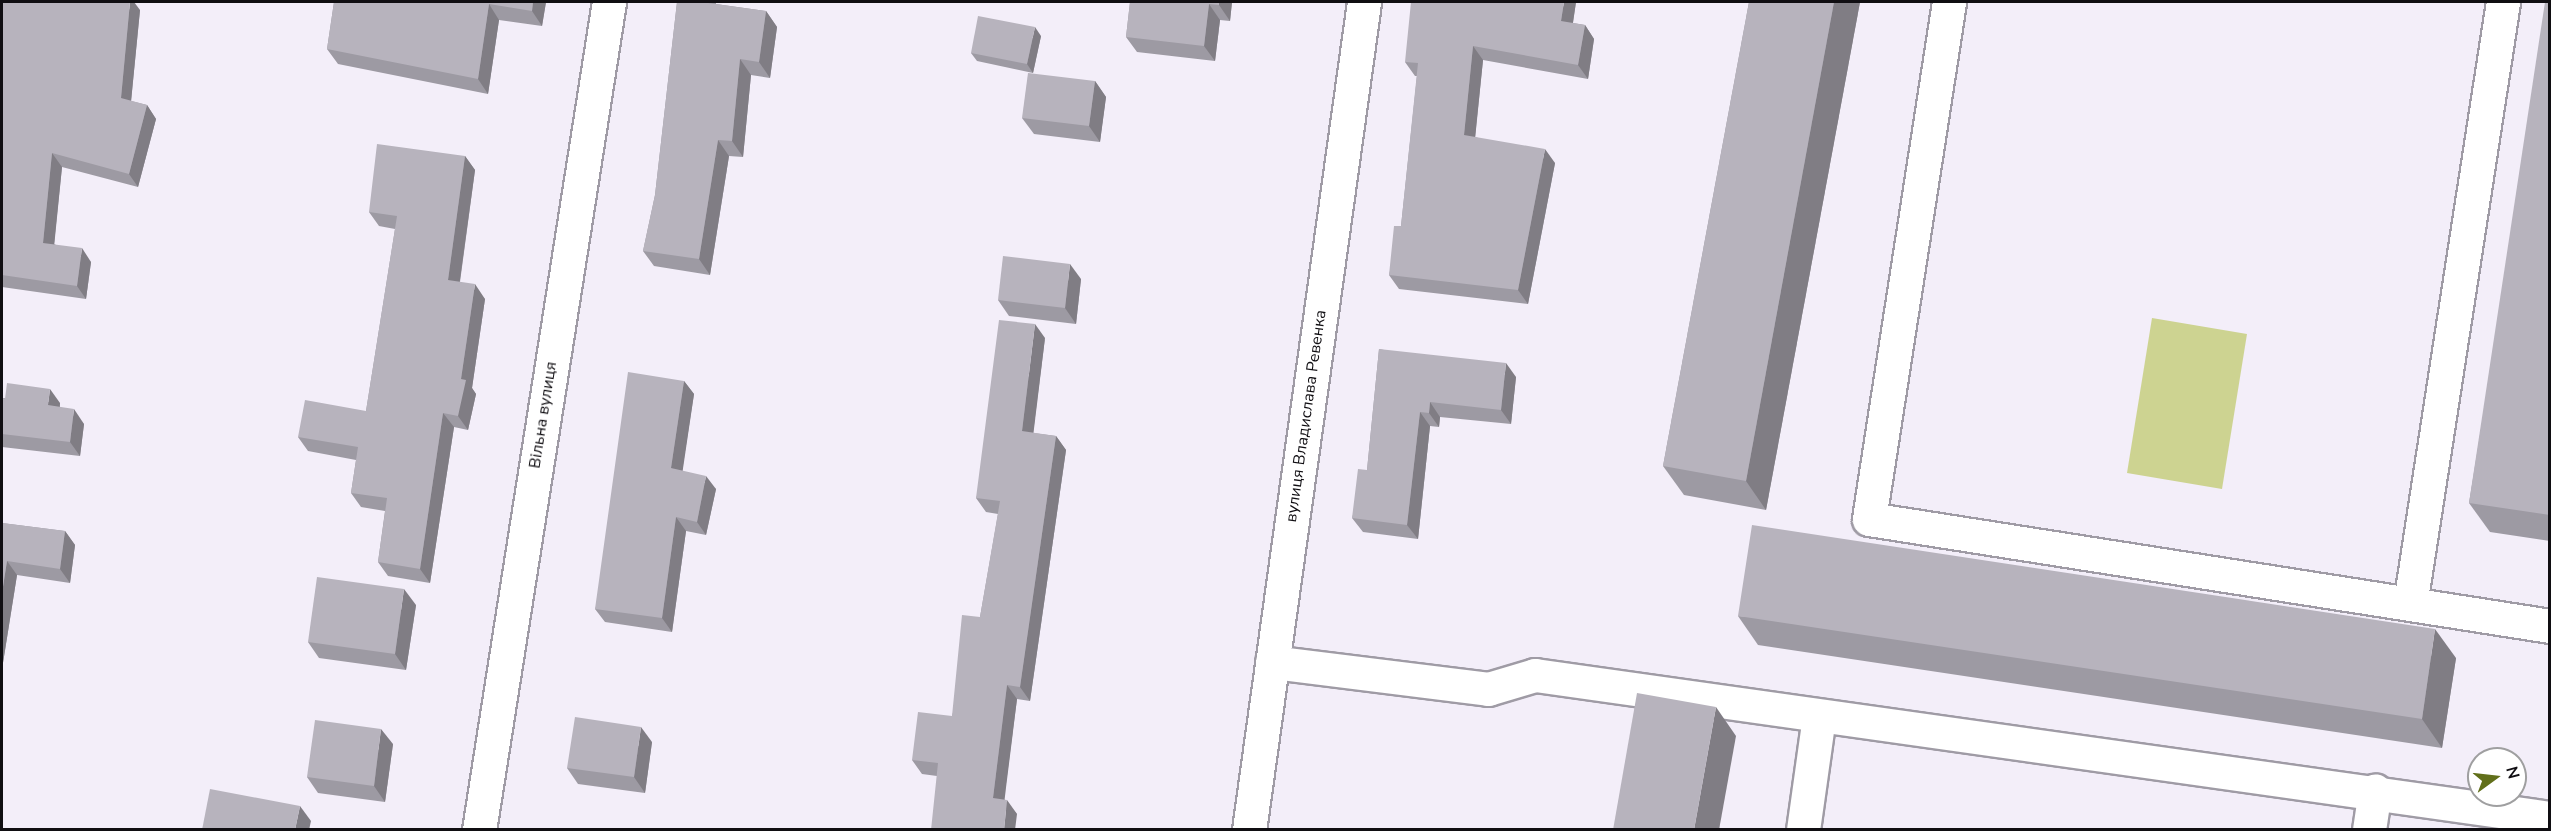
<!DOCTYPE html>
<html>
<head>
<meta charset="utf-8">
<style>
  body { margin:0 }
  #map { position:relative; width:2551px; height:831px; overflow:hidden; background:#f3eef9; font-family:"Nunito Sans",sans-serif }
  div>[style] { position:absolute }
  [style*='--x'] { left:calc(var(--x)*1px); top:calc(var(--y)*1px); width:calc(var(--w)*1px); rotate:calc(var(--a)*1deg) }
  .green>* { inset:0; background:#cdd391 }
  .roads { filter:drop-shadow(2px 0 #9f9ba5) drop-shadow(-2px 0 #9f9ba5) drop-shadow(0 2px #9f9ba5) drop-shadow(0 -2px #9f9ba5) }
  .minor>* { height:33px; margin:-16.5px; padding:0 16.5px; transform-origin:16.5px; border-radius:16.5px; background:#fff }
  .wall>* { inset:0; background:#9d9aa3 }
  .shaded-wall>* { inset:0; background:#807d84 }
  .building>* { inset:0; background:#b7b3bd }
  span { translate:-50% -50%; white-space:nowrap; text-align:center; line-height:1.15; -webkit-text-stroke:5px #fff; paint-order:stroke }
  .street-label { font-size:16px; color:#100e12 }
  .frame { position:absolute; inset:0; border:3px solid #100e12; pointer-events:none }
  .north { position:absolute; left:2467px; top:747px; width:60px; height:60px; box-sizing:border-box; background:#fff; border:2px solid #9f9fa0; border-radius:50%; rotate:75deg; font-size:16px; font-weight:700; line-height:24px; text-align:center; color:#100e12 }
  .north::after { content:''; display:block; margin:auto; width:21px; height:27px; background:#616f1a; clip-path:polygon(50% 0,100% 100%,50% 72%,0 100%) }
</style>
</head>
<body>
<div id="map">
  <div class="green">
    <i style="clip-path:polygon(2152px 318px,2247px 334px,2222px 489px,2127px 473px)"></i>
  </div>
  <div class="roads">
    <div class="minor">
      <i style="--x:1949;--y:2;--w:523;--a:98.8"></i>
      <i style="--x:1869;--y:519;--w:689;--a:8.93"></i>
      <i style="--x:2410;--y:604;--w:609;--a:-81.22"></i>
      <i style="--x:1272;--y:662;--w:218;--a:7.1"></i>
      <i style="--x:1488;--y:689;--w:49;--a:-16.6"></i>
      <i style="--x:1535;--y:675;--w:1025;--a:8.02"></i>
      <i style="--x:479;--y:830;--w:838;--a:-81.08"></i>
      <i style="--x:1249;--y:830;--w:836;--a:-82.09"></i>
      <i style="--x:1803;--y:830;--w:115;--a:-82"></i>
      <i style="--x:2369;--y:830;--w:40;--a:-81.5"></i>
    </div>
  </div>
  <div class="wall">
    <i style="clip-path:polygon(2px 2px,140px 10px,131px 101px,147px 105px,156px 119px,138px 187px,62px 167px,54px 244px,91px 262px,86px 299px,2px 287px,2px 289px)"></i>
    <i style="clip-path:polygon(334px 2px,546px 2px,542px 26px,499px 20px,488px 94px,338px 64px,327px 49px)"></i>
    <i style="clip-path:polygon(677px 2px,716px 2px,716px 4px,766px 11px,777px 27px,770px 78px,751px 75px,743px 157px,729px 156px,710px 275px,654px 266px,643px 251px,655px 195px)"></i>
    <i style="clip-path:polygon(1130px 2px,1232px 2px,1230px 21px,1220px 20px,1215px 61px,1137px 52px,1126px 37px)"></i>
    <i style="clip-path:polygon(1576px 2px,1573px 23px,1585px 25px,1594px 39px,1588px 79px,1483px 60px,1475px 137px,1555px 163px,1528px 304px,1399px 289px,1389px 275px,1401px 226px,1417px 76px,1415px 76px,1405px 62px)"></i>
    <i style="clip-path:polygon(1749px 2px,1860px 2px,1766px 510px,1684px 495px,1663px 466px)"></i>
    <i style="clip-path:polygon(2550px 2px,2550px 541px,2490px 532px,2469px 503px)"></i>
    <i style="clip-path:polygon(1041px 36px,1033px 73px,977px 61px,971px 53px)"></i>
    <i style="clip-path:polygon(1095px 81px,1106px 97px,1100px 142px,1034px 134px,1022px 118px)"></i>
    <i style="clip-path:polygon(465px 156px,475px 170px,460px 282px,485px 299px,472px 388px,476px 394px,468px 430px,454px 427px,430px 583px,388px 576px,378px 562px,385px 511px,361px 507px,351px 493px,356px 460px,308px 451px,298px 437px,366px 411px,395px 229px,379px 226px,369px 212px)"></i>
    <i style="clip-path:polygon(1081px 279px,1076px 324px,1009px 316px,998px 300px)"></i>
    <i style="clip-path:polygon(1045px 338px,1033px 433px,1056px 436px,1066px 450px,1030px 701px,1017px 699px,1004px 799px,1017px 814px,937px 776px,922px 774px,912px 760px,952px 716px,980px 617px,998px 514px,986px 512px,976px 498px)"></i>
    <i style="clip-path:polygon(1379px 349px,1516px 377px,1511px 424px,1440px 417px,1439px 427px,1430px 426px,1418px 539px,1363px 532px,1352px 518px,1367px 470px)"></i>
    <i style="clip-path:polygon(684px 381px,694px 394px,682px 471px,716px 489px,706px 535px,686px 531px,672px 632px,605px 622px,595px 609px)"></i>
    <i style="clip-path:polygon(2px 398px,60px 403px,60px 407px,84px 424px,80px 456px,2px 447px)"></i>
    <i style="clip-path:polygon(2px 523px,65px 531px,75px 545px,70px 583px,17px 575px,2px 669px)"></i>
    <i style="clip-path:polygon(416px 605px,406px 670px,319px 658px,308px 642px)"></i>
    <i style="clip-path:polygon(1738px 616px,2456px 658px,2442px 748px,1758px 645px)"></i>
    <i style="clip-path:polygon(652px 742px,645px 793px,578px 784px,567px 768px)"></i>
    <i style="clip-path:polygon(393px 744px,385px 802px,318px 793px,307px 777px)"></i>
  </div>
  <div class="shaded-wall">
    <i style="clip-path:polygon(130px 2px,134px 2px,140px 10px,130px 112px,121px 98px)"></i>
    <i style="clip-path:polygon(533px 2px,546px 2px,542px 26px,532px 11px)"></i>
    <i style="clip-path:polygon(1219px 2px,1232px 2px,1230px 21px,1219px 5px)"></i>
    <i style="clip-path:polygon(1564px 2px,1576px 2px,1571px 35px,1561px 21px)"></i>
    <i style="clip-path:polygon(1834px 2px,1860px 2px,1766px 510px,1746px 481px)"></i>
    <i style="clip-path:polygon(489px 4px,499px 20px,488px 94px,478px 79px)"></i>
    <i style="clip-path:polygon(1209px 4px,1220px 20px,1215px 61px,1204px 46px)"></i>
    <i style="clip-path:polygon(766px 11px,777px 27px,770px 78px,759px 62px)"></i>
    <i style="clip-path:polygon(1585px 25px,1594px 39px,1588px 79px,1578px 65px)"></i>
    <i style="clip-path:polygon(1035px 27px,1041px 36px,1033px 73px,1027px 64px)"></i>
    <i style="clip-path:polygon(1473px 46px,1483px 60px,1474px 149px,1464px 135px)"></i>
    <i style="clip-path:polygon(740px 59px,751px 75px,743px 157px,732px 141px)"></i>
    <i style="clip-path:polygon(1095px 81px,1106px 97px,1100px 142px,1089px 126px)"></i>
    <i style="clip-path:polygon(147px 105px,156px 119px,138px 187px,129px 174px)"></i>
    <i style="clip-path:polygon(718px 140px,729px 156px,710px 275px,699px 259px)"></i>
    <i style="clip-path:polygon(1545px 149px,1555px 163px,1528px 304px,1518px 290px)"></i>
    <i style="clip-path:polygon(52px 153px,62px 167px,53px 257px,43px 243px)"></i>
    <i style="clip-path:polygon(465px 156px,475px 170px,458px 294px,448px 280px)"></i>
    <i style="clip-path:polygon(82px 248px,91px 262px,86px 299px,77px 286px)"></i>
    <i style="clip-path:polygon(1070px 264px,1081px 279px,1076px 324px,1065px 308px)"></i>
    <i style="clip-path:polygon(475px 284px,485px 299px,472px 388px,476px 394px,468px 430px,458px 416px,461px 379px)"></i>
    <i style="clip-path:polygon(1035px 324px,1045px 338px,1032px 445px,1022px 431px)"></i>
    <i style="clip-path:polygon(1506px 363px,1516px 377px,1511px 424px,1501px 410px)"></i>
    <i style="clip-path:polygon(684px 381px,694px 394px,681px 482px,671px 468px)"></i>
    <i style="clip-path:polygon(50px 389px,60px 403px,58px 420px,48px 405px)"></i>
    <i style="clip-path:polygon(1430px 402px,1440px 417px,1439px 427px,1429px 413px)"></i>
    <i style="clip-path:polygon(74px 409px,84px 424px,80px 456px,70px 442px)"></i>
    <i style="clip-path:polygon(1420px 412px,1430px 426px,1418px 539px,1407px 525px)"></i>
    <i style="clip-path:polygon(443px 413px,454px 427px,430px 583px,420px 569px)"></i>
    <i style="clip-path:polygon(1056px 436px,1066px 450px,1030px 701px,1020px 687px)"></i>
    <i style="clip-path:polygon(706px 476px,716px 489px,706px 535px,697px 522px)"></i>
    <i style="clip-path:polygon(676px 517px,686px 531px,672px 632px,662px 618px)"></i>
    <i style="clip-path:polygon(65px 531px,75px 545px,70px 583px,60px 569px)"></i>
    <i style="clip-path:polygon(7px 561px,17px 575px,2px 669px,2px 593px)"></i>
    <i style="clip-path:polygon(404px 589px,416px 605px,406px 670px,395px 654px)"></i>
    <i style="clip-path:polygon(2435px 629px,2456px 658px,2442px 748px,2422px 719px)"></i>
    <i style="clip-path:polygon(1007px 685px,1017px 699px,1003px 812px,993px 798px)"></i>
    <i style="clip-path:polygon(1716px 707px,1736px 736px,1719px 830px,1694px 830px)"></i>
    <i style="clip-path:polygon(641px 727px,652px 742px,645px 793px,634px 777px)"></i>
    <i style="clip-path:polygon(381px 729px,393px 744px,385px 802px,374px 786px)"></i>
    <i style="clip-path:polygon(1007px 800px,1017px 814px,1015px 830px,1004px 830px)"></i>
    <i style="clip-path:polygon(300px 806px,311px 821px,309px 830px,295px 830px)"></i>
  </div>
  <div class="building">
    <i style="clip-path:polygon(2px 2px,130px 2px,121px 98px,147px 105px,129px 174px,52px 153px,43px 243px,82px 248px,77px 286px,2px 275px)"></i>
    <i style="clip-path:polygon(334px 2px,533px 2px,532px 11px,489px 4px,478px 79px,327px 49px)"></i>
    <i style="clip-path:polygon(677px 2px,701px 2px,766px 11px,759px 62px,740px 59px,732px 141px,718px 140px,699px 259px,643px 251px,655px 195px)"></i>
    <i style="clip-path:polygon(1130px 2px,1219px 2px,1219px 5px,1209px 4px,1204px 46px,1126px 37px)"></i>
    <i style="clip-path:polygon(1411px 2px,1564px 2px,1561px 21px,1585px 25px,1578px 65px,1473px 46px,1464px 135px,1545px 149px,1518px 290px,1389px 275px,1394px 226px,1401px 226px,1418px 63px,1405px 62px)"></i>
    <i style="clip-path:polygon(1749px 2px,1834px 2px,1746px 481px,1663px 466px)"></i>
    <i style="clip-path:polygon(2545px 2px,2550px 2px,2550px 515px,2469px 503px)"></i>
    <i style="clip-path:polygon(978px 16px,1035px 27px,1027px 64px,971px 53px)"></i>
    <i style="clip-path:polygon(1028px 73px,1095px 81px,1089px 126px,1022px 118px)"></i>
    <i style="clip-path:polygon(377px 144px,465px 156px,448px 280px,475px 284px,461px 379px,466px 380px,458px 416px,443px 413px,420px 569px,378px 562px,387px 498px,351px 493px,358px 447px,298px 437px,305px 400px,366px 411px,397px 216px,369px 212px)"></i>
    <i style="clip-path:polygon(1003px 256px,1070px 264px,1065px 308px,998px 300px)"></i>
    <i style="clip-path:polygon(999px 320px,1035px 324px,1022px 431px,1056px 436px,1020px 687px,1007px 685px,993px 798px,1007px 800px,1004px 830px,931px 830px,938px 763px,912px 760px,918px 712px,952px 716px,962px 615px,980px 617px,1000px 501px,976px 498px)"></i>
    <i style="clip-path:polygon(1379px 349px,1506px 363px,1501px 410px,1430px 402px,1429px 413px,1420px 412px,1407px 525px,1352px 518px,1358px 469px,1367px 470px)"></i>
    <i style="clip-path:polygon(628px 372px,684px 381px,671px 468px,706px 476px,697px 522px,676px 517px,662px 618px,595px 609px)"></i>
    <i style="clip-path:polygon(7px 383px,50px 389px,48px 405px,74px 409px,70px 442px,2px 434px,2px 398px,5px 399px)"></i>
    <i style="clip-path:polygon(2px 523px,65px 531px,60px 569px,7px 561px,2px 593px)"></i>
    <i style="clip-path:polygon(1752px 525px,2435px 629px,2422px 719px,1738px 616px)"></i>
    <i style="clip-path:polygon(317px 577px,404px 589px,395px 654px,308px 642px)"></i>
    <i style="clip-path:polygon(1637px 693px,1716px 707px,1694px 830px,1613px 830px)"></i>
    <i style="clip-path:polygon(575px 717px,641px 727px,634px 777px,567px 768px)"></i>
    <i style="clip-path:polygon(315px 720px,381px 729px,374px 786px,307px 777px)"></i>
    <i style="clip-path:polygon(210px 789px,300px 806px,295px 830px,202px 830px)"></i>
  </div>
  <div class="street-label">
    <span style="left:543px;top:415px;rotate:-81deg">Вільна вулиця</span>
    <span style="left:1306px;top:416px;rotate:-82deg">вулиця Владислава Ревенка</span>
  </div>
  <div class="frame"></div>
  <div class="north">N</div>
</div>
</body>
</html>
